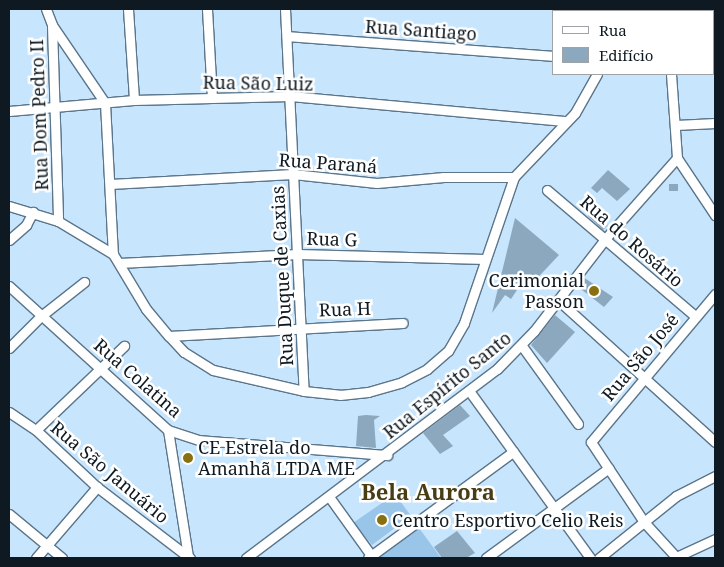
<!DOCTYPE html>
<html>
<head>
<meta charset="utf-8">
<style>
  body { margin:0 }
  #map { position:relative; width:724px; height:567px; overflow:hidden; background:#c7e5fd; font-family:"Noto Serif",serif }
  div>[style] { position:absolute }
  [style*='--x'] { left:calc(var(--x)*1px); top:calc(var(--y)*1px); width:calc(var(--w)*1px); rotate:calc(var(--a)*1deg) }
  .green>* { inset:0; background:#98c5e8 }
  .building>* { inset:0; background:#8ba8be }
  .roads { filter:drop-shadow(1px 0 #5b758a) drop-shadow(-1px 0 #5b758a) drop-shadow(0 1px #5b758a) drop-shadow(0 -1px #5b758a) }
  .minor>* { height:9px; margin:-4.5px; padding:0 4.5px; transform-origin:4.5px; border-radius:4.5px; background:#fff }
  .dots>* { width:14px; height:14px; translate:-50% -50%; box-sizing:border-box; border:2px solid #fff; border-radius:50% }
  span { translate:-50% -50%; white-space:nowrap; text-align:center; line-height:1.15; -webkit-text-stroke:5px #fff; paint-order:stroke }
  .street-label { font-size:18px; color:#0e1921 }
  .poi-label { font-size:18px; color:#0e1921 }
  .right { translate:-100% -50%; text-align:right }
  .left { translate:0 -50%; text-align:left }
  .district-label { font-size:22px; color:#493d14; font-weight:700 }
  .frame { position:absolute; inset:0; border:10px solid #0e1921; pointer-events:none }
  .legend { position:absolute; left:552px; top:10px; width:162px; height:65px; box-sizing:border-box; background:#fff; border:1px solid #9fa3a6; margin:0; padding:6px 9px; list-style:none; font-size:15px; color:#0e1921 }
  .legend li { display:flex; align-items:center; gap:10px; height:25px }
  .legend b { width:25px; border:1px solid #9fa3a6 }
</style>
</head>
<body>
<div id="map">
  <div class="green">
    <i style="clip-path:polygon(395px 494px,411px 516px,372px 545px,353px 523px)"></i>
    <i style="clip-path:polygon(419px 528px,441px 558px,380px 558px,379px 556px)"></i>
  </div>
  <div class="building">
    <i style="clip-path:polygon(608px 170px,630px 189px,617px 201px,602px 188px,597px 193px,591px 188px)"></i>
    <i style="clip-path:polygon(669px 184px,678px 184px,678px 191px,669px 191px)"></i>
    <i style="clip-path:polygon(592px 211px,608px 225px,603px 230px,588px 216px)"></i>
    <i style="clip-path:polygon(515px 218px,559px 255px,528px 288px,521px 284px,511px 299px,505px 295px,492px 313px)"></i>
    <i style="clip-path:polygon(583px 277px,613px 297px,604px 307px,577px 286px)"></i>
    <i style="clip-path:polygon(555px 315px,575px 332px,547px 363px,531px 345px)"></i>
    <i style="clip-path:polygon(460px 405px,470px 416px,443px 435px,453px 446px,440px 454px,423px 433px)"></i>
    <i style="clip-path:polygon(366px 415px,380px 416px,374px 420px,376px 448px,356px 446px,358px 416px)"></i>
    <i style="clip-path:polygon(400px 419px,406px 428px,390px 440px,386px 428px)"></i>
    <i style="clip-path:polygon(457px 531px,475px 553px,466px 558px,442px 558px,434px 547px)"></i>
  </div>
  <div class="roads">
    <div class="minor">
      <i style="--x:46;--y:9;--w:17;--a:69"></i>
      <i style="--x:52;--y:25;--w:94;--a:55.8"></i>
      <i style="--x:105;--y:103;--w:151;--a:87"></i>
      <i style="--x:128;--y:9;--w:91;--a:86.2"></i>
      <i style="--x:207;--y:9;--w:89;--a:86.8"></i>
      <i style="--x:285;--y:9;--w:382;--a:87.2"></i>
      <i style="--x:612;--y:9;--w:2;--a:90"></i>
      <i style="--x:663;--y:9;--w:2;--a:90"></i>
      <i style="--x:713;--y:21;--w:2;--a:0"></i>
      <i style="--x:52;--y:26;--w:195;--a:88.2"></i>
      <i style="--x:287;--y:36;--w:267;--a:4.3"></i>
      <i style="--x:671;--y:74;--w:84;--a:85.9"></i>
      <i style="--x:9;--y:111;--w:125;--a:-5"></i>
      <i style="--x:134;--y:100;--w:156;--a:-1.5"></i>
      <i style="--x:290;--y:96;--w:278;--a:5.2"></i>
      <i style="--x:676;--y:125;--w:39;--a:-3"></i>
      <i style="--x:677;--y:158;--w:69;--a:56.3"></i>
      <i style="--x:110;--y:184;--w:183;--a:-3.1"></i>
      <i style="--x:293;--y:174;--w:84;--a:6.1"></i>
      <i style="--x:377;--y:183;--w:67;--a:-5.1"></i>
      <i style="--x:444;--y:177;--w:70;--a:0"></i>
      <i style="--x:547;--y:190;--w:194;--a:40.4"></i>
      <i style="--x:9;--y:206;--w:51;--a:17"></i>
      <i style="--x:58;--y:221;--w:64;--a:31"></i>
      <i style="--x:113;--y:254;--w:64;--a:59"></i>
      <i style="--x:146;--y:309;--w:35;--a:50"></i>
      <i style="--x:169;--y:336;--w:22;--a:47"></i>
      <i style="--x:184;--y:352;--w:34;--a:32"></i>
      <i style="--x:213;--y:370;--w:93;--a:13"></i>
      <i style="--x:304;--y:391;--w:36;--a:6"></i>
      <i style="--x:340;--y:395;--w:28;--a:-6"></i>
      <i style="--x:368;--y:392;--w:35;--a:-16"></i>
      <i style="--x:402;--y:382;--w:28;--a:-27"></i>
      <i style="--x:427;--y:369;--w:28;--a:-41"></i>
      <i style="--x:448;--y:351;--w:32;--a:-60"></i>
      <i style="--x:464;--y:323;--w:154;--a:-71.1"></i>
      <i style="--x:514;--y:177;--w:88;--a:-46.4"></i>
      <i style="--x:575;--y:113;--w:45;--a:-60.6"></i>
      <i style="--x:9;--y:240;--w:23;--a:-41"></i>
      <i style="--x:26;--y:225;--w:15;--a:-62"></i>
      <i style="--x:119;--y:263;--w:179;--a:-2.9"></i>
      <i style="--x:298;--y:254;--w:187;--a:1.5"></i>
      <i style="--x:9;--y:286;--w:215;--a:42.2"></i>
      <i style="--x:168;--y:430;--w:33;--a:18"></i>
      <i style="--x:199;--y:440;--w:189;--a:4.6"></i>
      <i style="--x:558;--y:300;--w:212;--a:42.1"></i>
      <i style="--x:169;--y:336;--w:234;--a:-3.2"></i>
      <i style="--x:522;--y:346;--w:96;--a:54.3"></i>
      <i style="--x:9;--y:348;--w:45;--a:-45"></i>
      <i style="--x:41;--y:316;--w:55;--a:-38.3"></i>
      <i style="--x:470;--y:392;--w:205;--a:54.1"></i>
      <i style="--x:9;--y:412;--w:32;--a:34"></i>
      <i style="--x:36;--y:430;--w:83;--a:43.1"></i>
      <i style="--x:97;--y:487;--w:117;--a:37.4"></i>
      <i style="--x:36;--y:430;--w:122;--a:-43.7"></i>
      <i style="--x:168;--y:430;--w:128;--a:81"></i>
      <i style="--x:330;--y:498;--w:74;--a:54.4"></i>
      <i style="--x:9;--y:514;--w:69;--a:39.7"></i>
      <i style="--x:676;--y:557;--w:43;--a:-24.8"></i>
      <i style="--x:36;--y:558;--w:94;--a:-49.3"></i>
      <i style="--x:246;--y:558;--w:314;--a:-37"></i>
      <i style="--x:497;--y:369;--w:53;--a:-45.8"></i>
      <i style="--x:534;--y:331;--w:116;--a:-52.3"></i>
      <i style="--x:605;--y:239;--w:108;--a:-48.4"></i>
      <i style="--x:368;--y:558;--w:180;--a:-36.2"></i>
      <i style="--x:486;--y:558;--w:152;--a:-36.2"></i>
      <i style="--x:599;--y:558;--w:99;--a:-38.8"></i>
      <i style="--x:676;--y:496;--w:44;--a:-27.1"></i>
      <i style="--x:677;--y:558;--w:49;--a:-132.5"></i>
      <i style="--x:644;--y:522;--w:96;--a:-123.5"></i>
      <i style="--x:591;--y:442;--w:193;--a:-50"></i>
    </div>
  </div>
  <div class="dots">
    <i style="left:594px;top:291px;background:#887010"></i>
    <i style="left:188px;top:458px;background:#887010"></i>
    <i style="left:382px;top:520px;background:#887010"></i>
  </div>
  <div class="street-label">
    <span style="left:421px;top:30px;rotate:4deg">Rua Santiago</span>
    <span style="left:258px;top:83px;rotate:1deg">Rua São Luiz</span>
    <span style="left:39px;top:115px;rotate:-92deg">Rua Dom Pedro II</span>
    <span style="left:328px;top:163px;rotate:4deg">Rua Paraná</span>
    <span style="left:332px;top:239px;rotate:2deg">Rua G</span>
    <span style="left:632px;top:241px;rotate:41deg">Rua do Rosário</span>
    <span style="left:282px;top:276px;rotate:-93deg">Rua Duque de Caxias</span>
    <span style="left:345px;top:309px;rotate:-2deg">Rua H</span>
    <span style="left:640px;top:357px;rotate:-50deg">Rua São José</span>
    <span style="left:138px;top:378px;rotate:41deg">Rua Colatina</span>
    <span style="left:447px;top:385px;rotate:-39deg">Rua Espírito Santo</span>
    <span style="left:110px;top:472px;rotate:40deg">Rua São Januário</span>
  </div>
  <div class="poi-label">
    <span class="right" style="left:584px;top:291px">Cerimonial<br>Passon</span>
    <span class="left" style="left:198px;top:458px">CE Estrela do<br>Amanhã LTDA ME</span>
    <span class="left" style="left:392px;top:520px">Centro Esportivo Celio Reis</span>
  </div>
  <div class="district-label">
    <span style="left:428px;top:492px">Bela Aurora</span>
  </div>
  <div class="frame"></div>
  <ul class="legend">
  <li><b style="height:6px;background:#fff"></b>Rua</li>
  <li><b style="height:14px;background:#8ba8be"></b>Edifício</li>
  </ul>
</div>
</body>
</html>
